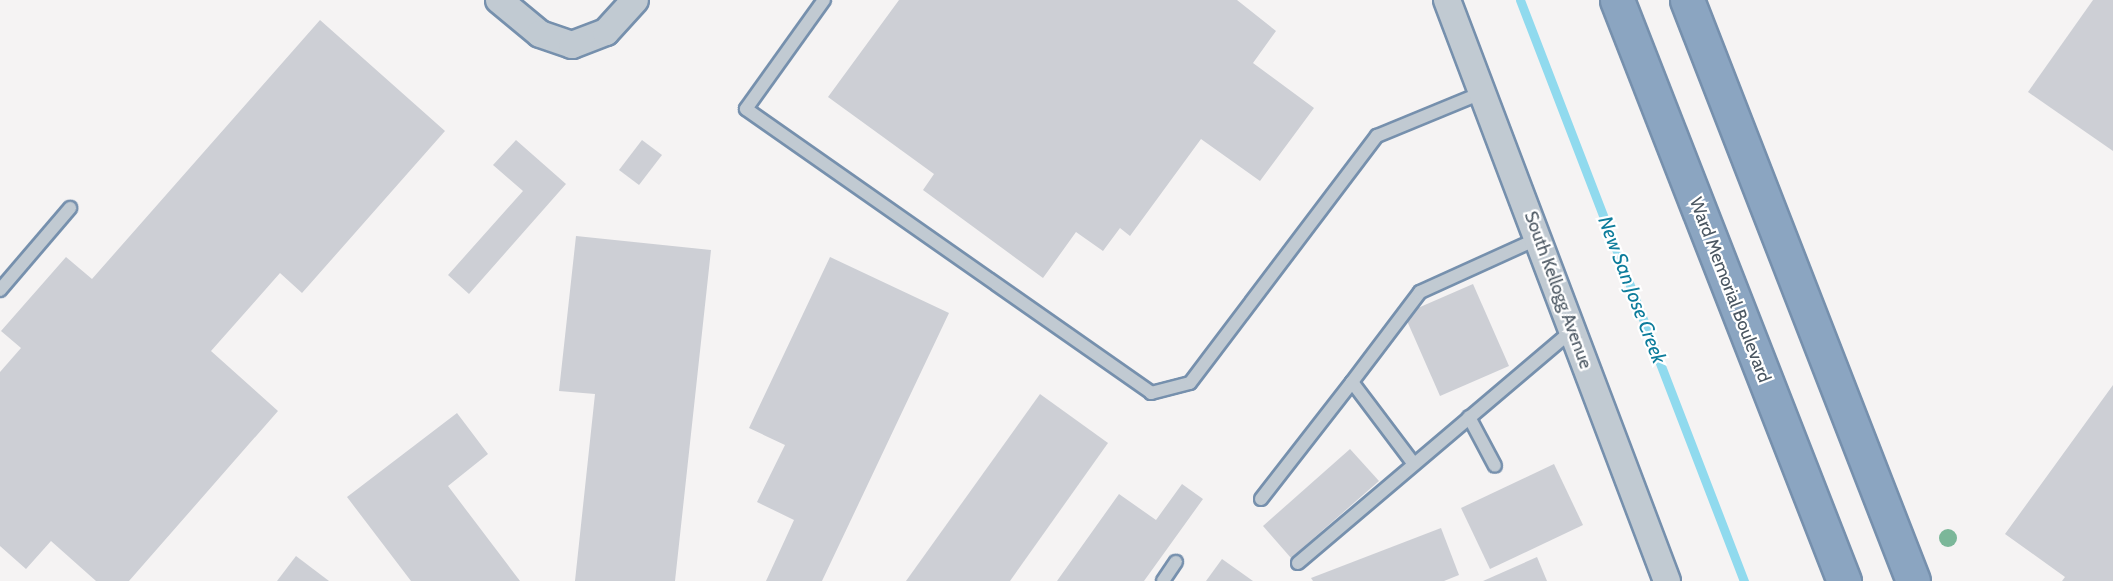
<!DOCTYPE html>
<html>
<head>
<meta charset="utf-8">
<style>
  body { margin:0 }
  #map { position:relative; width:2113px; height:581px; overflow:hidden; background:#f5f3f3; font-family:Cabin,sans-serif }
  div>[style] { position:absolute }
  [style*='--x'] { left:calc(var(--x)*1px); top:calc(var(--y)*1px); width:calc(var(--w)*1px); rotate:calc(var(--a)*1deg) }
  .stream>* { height:9px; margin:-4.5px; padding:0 4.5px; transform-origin:4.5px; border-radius:4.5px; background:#90daee }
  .building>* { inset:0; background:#cdcfd5 }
  .roads { filter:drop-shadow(2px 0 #7690ad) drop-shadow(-2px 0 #7690ad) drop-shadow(0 2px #7690ad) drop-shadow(0 -2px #7690ad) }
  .lane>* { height:12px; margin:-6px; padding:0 6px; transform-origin:6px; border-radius:6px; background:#c1cad2 }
  .street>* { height:26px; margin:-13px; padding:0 13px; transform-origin:13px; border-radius:13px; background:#c1cad2 }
  .highway>* { height:33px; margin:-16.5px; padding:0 16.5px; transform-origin:16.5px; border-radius:16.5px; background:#8ba5c1 }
  .trees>* { width:18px; height:18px; margin:-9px; border-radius:50%; background:#7bb799 }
  span { translate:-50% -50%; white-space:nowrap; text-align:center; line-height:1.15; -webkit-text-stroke:4.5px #fff; paint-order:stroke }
  .street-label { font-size:18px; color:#4a5661 }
  .water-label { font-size:20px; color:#0c7c9b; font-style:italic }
</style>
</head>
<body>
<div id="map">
  <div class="stream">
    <i style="--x:1520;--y:0;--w:623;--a:68.92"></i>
  </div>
  <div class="building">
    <i style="clip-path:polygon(899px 0,1237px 0,1276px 31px,1253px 63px,1314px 108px,1260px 181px,1201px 139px,1130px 236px,1120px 228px,1103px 251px,1076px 232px,1043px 278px,923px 190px,934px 174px,828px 97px)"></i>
    <i style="clip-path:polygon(2093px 0,2113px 0,2113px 151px,2028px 92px)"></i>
    <i style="clip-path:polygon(320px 20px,445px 131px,302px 293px,280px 273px,211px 351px,278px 411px,129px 581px,96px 581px,51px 541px,26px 569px,0 546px,0 372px,21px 348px,1px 331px,66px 257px,92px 279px)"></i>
    <i style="clip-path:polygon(516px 140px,566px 184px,469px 294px,448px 275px,523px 191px,493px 165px)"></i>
    <i style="clip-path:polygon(642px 140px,662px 155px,639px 185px,619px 170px)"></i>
    <i style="clip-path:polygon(576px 236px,711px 250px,675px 581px,575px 581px,595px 394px,559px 391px)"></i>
    <i style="clip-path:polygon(830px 257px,949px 313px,822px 581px,766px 581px,794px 520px,757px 502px,785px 445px,749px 428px)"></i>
    <i style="clip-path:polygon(1473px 284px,1509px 366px,1440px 396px,1404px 314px)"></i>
    <i style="clip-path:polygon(2113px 385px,2113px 581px,2062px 581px,2065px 577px,2005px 534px)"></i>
    <i style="clip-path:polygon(1040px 394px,1108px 443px,1010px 581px,906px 581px)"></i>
    <i style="clip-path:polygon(457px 413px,488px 454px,448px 486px,520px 581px,411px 581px,347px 497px)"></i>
    <i style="clip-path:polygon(1350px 449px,1379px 481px,1291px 558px,1263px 526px)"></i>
    <i style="clip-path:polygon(1554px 464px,1583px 525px,1490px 569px,1461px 508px)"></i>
    <i style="clip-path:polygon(1182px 484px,1203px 499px,1144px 581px,1057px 581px,1119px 494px,1156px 520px)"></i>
    <i style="clip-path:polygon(1441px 528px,1459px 575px,1444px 581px,1313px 581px,1311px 578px)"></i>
    <i style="clip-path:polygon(296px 556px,329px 581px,277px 581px)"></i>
    <i style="clip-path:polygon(1537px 557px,1547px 581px,1483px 581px)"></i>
    <i style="clip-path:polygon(1222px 559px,1253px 581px,1206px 581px)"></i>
  </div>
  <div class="roads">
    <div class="lane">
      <i style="--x:824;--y:0;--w:134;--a:125.6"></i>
      <i style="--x:746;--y:109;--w:495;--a:35"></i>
      <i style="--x:1151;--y:393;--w:40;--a:-14.4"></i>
      <i style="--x:1190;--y:383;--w:310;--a:-52.9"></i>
      <i style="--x:1377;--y:136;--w:116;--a:-22.4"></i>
      <i style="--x:0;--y:290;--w:108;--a:-49.5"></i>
      <i style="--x:1352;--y:382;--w:113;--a:-52.9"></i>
      <i style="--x:1420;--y:292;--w:131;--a:-24.4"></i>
      <i style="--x:1469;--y:417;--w:55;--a:62"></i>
      <i style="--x:1261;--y:499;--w:148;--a:-52.1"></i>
      <i style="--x:1352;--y:382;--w:101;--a:53"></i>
      <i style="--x:1298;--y:563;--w:360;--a:-40.3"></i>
      <i style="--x:1163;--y:581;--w:23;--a:-56"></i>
    </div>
    <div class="street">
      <i style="--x:499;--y:0;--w:53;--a:39.7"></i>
      <i style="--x:540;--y:34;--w:34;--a:19"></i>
      <i style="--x:572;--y:45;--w:36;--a:-21"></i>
      <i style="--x:606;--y:32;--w:43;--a:-47.8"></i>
      <i style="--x:1447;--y:0;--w:621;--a:69.26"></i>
    </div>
    <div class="highway">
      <i style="--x:1617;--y:0;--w:624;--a:68.66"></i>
      <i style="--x:1687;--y:0;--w:623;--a:68.74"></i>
    </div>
  </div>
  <div class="trees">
    <i style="left:1948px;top:538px"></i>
  </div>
  <div class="street-label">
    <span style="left:1558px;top:290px;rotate:70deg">South Kellogg Avenue</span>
    <span style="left:1730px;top:290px;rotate:69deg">Ward Memorial Boulevard</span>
  </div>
  <div class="water-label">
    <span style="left:1632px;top:290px;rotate:69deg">New San Jose Creek</span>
  </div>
</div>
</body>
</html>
